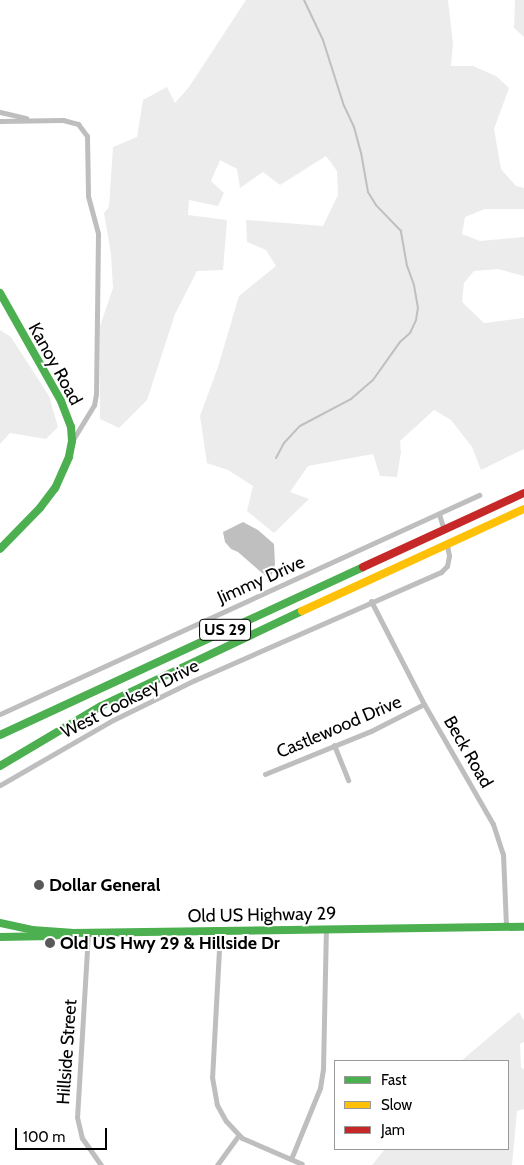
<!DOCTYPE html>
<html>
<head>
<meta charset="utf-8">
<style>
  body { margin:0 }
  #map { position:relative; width:524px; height:1165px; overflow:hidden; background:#fff; font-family:Cabin,sans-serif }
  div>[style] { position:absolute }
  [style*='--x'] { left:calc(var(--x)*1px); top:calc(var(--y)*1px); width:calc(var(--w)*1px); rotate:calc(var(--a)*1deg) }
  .green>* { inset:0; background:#ececec }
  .water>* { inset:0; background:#bfbfbf }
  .stream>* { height:2px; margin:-1px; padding:0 1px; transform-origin:1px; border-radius:1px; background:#bfbfbf }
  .street>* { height:5px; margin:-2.5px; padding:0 2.5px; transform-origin:2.5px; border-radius:2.5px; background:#bebebe }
  .fast>* { height:8px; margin:-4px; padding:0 4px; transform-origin:4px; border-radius:4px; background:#4caf50 }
  .slow>* { height:8px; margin:-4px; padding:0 4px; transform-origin:4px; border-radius:4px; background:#ffc107 }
  .jam>* { height:8px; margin:-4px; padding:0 4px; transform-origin:4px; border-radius:4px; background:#c62828 }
  .dots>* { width:14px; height:14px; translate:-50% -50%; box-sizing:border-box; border:2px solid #fff; border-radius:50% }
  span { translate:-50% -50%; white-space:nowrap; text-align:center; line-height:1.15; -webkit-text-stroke:4px #fff; paint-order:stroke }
  .shield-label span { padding:1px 4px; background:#fff; border:1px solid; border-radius:4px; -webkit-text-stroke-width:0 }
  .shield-label { font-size:16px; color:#000; font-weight:700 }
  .street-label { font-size:18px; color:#000 }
  .poi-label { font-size:18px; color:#000; font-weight:700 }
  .left { translate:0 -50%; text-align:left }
  .legend { position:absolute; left:334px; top:1060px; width:175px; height:90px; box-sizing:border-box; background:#fff; border:1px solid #999; margin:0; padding:6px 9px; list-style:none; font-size:15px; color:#000 }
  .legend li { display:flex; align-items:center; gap:10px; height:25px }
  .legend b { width:25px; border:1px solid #999 }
  .scale { position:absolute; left:15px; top:1128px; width:92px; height:22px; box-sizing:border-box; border:2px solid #000; border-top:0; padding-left:6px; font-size:15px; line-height:18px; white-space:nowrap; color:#000; -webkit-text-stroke:4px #fff; paint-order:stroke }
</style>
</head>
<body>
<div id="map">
  <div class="green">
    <i style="clip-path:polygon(246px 0,448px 0,453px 44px,451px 66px,473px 66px,496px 76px,509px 88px,494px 129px,501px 169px,516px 186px,524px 188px,524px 209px,485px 209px,465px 217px,462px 234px,480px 241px,524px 237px,524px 276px,498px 269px,474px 271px,464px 283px,462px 302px,484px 323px,524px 318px,524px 449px,481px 470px,472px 447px,451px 420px,434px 410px,400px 441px,401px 452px,397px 477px,380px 476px,373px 454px,308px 466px,290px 492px,309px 499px,274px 533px,247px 511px,253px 486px,228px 470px,207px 463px,200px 416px,218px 367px,239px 296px,276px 266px,266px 250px,247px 242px,246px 220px,323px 226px,338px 195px,337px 171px,326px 156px,280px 185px,263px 172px,240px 188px,237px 169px,220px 160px,211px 181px,224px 193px,218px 206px,189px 200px,188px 215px,227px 220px,223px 270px,197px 271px,175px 314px,147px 400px,119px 428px,100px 419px,100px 326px,113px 288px,111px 254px,104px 213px,109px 207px,113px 147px,137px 137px,143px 100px,167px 87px,175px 103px,189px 87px)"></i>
    <i style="clip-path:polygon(515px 0,524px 0,524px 37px,514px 28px)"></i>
    <i style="clip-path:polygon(0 330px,11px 337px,49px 396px,58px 427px,46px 439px,10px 433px,0 444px)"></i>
    <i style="clip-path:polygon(519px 1012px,524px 1021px,524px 1042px,520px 1044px,521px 1068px,524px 1069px,524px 1109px,517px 1111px,512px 1165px,372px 1165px,385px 1149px,508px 1149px,508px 1061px,461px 1061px)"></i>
  </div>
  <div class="water">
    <i style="clip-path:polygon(243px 522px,258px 530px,274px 544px,275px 564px,270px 580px,238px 552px,231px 549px,225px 542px,223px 532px)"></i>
  </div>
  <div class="stream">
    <i style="--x:276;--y:458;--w:17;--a:-62"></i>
    <i style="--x:284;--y:443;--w:23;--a:-47"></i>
    <i style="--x:300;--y:426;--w:58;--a:-27.9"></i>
    <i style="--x:351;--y:399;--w:29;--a:-41"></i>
    <i style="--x:373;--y:380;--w:47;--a:-54.6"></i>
    <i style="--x:400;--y:342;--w:13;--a:-42"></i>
    <i style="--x:410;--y:333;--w:14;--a:-65"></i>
    <i style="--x:416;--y:320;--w:12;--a:-81"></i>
    <i style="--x:418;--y:308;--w:23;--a:-100"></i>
    <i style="--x:414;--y:285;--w:20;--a:-110"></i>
    <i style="--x:407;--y:266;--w:36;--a:-100"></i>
    <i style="--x:401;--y:231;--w:36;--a:-134"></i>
    <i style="--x:376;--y:205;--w:15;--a:-122"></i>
    <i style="--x:368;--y:192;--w:40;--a:-100"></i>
    <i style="--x:361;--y:153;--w:27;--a:-105"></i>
    <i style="--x:354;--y:127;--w:23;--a:-115"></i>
    <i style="--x:344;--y:106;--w:69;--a:-107.7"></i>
    <i style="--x:323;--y:40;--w:44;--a:-115.4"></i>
  </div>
  <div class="street">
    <i style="--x:0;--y:112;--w:27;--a:13"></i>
    <i style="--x:0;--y:121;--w:63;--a:-0.9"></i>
    <i style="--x:63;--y:120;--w:16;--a:15"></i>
    <i style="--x:78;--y:124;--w:15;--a:53"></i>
    <i style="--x:87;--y:136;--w:60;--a:89"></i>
    <i style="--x:88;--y:196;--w:39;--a:75"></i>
    <i style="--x:98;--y:234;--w:160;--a:90.7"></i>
    <i style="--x:96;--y:394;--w:11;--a:100"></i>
    <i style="--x:94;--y:405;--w:42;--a:121.4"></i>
    <i style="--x:439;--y:514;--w:17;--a:73"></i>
    <i style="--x:371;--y:601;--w:116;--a:62.8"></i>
    <i style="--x:424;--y:704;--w:138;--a:60.1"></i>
    <i style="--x:493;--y:824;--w:32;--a:72"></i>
    <i style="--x:503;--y:854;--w:72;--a:87.6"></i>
    <i style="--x:0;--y:714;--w:527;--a:-24.57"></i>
    <i style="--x:334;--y:745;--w:38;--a:68"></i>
    <i style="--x:265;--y:774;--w:114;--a:-22.1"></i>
    <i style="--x:371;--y:731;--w:59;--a:-27"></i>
    <i style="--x:0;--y:785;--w:130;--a:-29.9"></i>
    <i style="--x:113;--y:720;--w:91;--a:-26"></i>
    <i style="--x:195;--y:680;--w:269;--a:-23.7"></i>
    <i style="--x:441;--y:572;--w:8;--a:-45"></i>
    <i style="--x:447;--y:566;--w:10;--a:-79"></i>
    <i style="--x:449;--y:556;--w:11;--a:-100"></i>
    <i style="--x:220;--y:931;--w:146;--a:93.1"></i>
    <i style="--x:212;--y:1077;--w:28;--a:80"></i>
    <i style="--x:217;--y:1105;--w:18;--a:61"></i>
    <i style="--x:226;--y:1121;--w:23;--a:47"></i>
    <i style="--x:242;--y:1138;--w:65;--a:23.4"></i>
    <i style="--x:88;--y:933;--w:184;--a:93.4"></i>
    <i style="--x:77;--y:1117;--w:22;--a:77"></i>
    <i style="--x:82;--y:1138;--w:33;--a:55"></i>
    <i style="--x:291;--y:1159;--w:77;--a:-67.8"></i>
    <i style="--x:320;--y:1088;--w:19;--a:-81"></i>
    <i style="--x:323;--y:1069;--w:140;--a:-88.8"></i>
    <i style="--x:217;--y:1165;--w:37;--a:-54"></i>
  </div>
  <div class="fast">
    <i style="--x:0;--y:293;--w:124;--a:60.5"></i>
    <i style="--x:61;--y:401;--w:28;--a:69"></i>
    <i style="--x:71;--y:427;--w:14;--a:86"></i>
    <i style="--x:72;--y:441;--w:16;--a:101"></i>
    <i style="--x:69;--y:457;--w:34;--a:114"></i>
    <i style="--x:55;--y:488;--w:25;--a:127"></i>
    <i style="--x:40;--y:508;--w:57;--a:134.3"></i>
    <i style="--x:0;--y:735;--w:400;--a:-24.8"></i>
    <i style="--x:0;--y:766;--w:117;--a:-30.7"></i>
    <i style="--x:101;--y:706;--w:222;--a:-25.3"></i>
    <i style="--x:0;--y:923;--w:33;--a:12"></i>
    <i style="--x:32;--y:930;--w:39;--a:4"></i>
    <i style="--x:0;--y:937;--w:52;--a:-1.1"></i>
    <i style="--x:52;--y:936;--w:19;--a:-9"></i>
    <i style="--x:71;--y:933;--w:453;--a:-0.8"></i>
  </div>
  <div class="slow">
    <i style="--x:302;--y:611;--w:244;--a:-24.7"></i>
  </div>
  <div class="jam">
    <i style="--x:363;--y:567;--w:177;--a:-24.7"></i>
  </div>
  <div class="dots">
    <i style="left:39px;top:885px;background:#595959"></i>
    <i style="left:50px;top:943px;background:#595959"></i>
  </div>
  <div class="shield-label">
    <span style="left:225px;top:630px">US 29</span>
  </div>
  <div class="street-label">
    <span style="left:55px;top:364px;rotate:61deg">Kanoy Road</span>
    <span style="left:261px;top:580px;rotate:-24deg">Jimmy Drive</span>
    <span style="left:130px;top:699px;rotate:-27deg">West Cooksey Drive</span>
    <span style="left:339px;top:727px;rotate:-23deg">Castlewood Drive</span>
    <span style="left:468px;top:752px;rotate:60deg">Beck Road</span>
    <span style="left:262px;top:915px;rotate:-1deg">Old US Highway 29</span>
    <span style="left:67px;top:1052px;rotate:-86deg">Hillside Street</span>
  </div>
  <div class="poi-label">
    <span class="left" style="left:49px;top:885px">Dollar General</span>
    <span class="left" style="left:60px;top:943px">Old US Hwy 29 &amp; Hillside Dr</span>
  </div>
  <ul class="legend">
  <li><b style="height:6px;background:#4caf50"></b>Fast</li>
  <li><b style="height:6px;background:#ffc107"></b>Slow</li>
  <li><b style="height:6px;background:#c62828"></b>Jam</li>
  </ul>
  <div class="scale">100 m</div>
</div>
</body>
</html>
